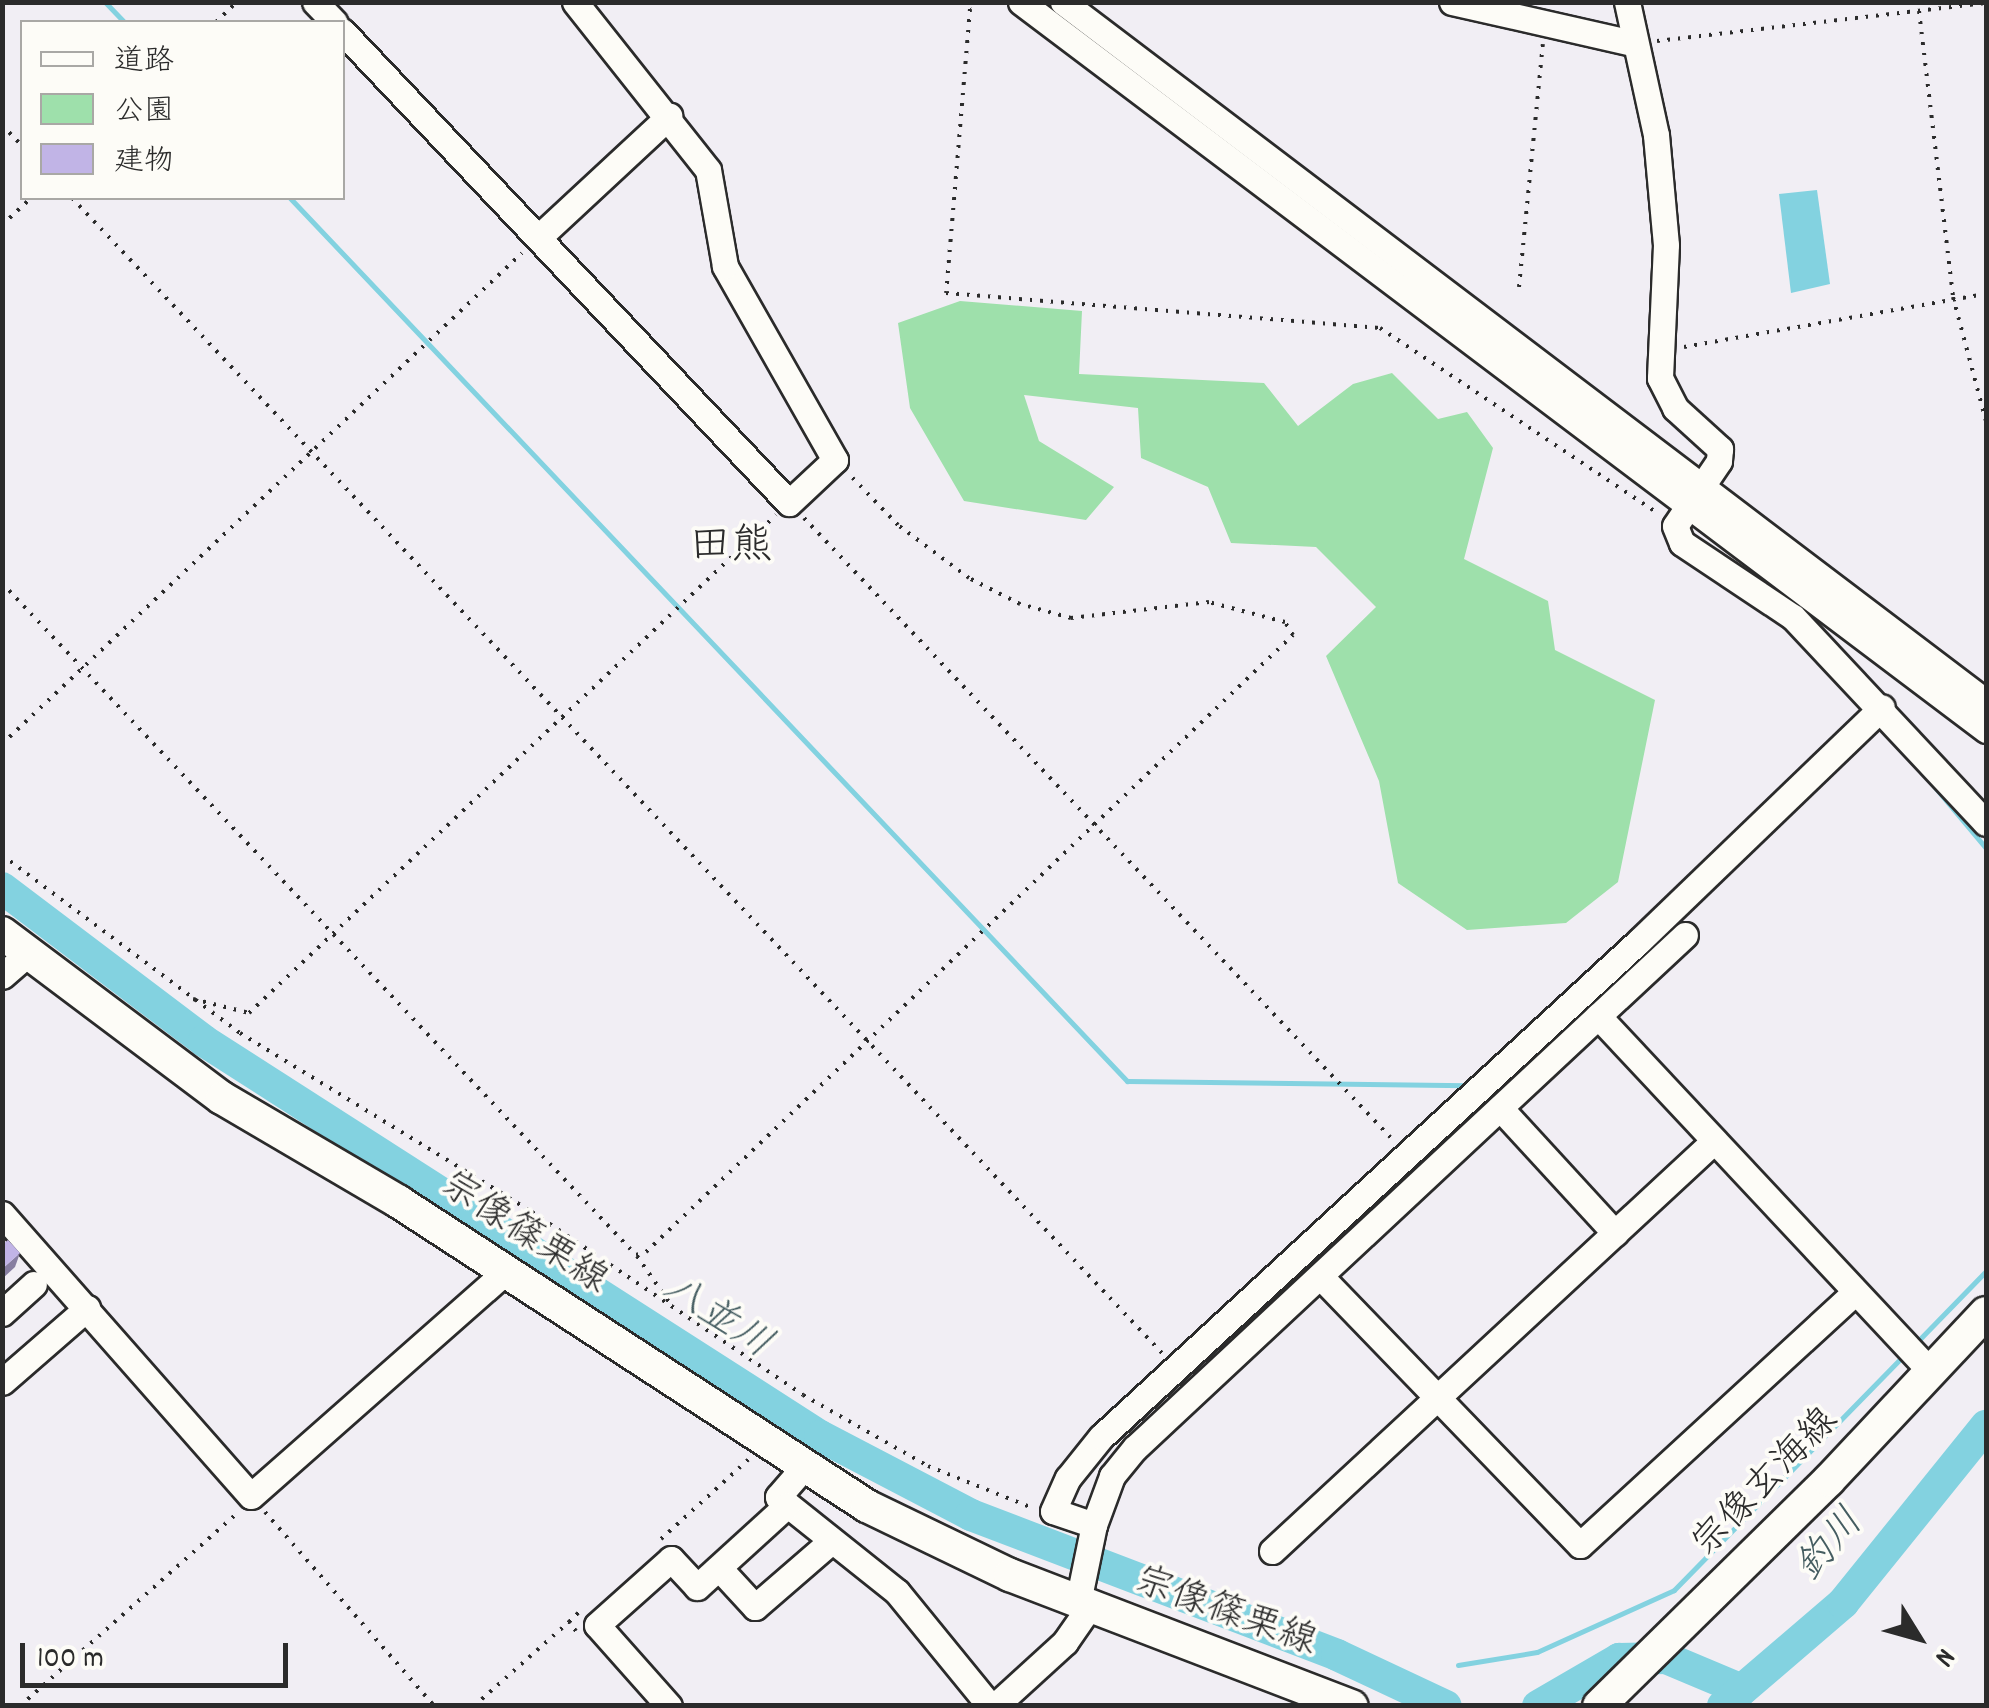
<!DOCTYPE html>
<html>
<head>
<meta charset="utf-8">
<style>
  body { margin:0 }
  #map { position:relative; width:1989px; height:1708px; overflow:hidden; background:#f1eef4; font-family:Dekko,"Klee One",sans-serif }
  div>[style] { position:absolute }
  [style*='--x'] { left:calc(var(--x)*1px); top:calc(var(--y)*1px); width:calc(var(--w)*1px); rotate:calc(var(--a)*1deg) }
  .green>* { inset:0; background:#9ee0ab }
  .water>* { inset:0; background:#83d2e0 }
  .stream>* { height:5px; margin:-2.5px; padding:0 2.5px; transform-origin:2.5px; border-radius:2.5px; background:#83d2e0 }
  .river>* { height:32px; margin:-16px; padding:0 16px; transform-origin:16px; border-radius:16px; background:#83d2e0 }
  .path>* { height:4px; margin-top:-2px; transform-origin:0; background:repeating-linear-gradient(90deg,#2b2b2b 0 2.5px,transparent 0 10.5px) }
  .roads { filter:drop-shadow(2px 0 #2b2b2b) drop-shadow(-2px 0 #2b2b2b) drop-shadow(0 2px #2b2b2b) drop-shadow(0 -2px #2b2b2b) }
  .minor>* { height:25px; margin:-12.5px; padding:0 12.5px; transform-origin:12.5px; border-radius:12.5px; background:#fdfcf7 }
  .major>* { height:32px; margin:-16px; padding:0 16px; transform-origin:16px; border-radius:16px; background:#fdfcf7 }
  .shaded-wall>* { inset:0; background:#877ea1 }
  .building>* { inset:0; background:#c1b4e6 }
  span { translate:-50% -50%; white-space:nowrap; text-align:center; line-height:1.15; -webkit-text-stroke:8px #fdfcf7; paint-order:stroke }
  .street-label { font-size:38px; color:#2b2b2b }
  .water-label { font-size:40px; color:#455d61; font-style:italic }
  .quarter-label { font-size:42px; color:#2b2b2b }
  .frame { position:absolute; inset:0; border:5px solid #2b2b2b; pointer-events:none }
  .legend { position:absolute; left:20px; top:20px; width:325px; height:180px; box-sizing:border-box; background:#fdfcf7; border:2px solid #a9a8a5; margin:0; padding:12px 18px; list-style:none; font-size:30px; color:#2b2b2b }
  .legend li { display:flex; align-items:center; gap:20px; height:50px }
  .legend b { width:50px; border:2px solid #a9a8a5 }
  .north { position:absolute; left:1869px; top:1588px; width:100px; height:100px; -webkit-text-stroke:8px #fdfcf7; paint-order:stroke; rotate:127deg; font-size:28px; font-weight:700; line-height:40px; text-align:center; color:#2b2b2b }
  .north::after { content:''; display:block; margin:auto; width:35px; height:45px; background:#2b2b2b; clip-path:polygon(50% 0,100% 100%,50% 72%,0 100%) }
  .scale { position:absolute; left:20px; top:1643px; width:268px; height:45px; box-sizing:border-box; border:5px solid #2b2b2b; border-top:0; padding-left:12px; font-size:30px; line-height:35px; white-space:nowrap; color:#2b2b2b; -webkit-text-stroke:8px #fdfcf7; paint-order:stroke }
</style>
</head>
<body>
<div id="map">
  <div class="green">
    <i style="clip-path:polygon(960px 301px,1082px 311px,1079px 374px,1264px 383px,1298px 426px,1353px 384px,1392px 373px,1438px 419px,1467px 412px,1493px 448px,1464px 559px,1548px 601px,1555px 650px,1655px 700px,1618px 882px,1566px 923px,1467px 930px,1398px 883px,1379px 781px,1326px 656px,1376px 607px,1316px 547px,1231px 543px,1208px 487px,1141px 458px,1138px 408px,1024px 395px,1039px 441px,1114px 487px,1086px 520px,964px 501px,910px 408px,898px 323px)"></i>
  </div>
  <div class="water">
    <i style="clip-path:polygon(1817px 190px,1830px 284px,1791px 293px,1779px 194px)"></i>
  </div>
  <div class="stream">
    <i style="--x:105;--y:2;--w:28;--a:46"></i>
    <i style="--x:290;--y:198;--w:1217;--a:46.53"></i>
    <i style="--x:1127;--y:1081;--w:340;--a:0.7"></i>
    <i style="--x:1923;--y:773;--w:98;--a:50"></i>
    <i style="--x:1914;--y:1345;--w:103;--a:-45.8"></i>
    <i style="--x:1458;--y:1665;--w:80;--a:-9.3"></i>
    <i style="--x:1537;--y:1652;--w:150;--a:-24.3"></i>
    <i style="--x:1674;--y:1590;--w:327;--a:-45.6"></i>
  </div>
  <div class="river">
    <i style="--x:2;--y:888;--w:253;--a:37.1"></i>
    <i style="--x:204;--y:1041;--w:732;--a:32.67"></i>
    <i style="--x:820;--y:1436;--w:170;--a:27.6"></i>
    <i style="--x:971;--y:1515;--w:392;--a:20.9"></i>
    <i style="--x:1337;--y:1655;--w:120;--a:25.1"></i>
    <i style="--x:1538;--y:1706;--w:94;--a:-30.1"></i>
    <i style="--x:1619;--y:1659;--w:47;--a:-1.2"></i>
    <i style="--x:1666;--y:1658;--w:82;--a:22.8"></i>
    <i style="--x:1723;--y:1706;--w:158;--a:-40.6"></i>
    <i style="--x:1843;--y:1603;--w:228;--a:-51.1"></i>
  </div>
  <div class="path">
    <i style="--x:962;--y:2;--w:11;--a:41"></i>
    <i style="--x:970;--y:9;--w:285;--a:94.8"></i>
    <i style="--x:946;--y:293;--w:435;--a:4.6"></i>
    <i style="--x:1380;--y:328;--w:335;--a:33.7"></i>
    <i style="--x:1919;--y:11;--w:288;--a:83.2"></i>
    <i style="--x:1953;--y:297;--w:128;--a:75.1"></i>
    <i style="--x:216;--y:22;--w:29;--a:-44"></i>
    <i style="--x:1657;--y:41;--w:331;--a:-6.6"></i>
    <i style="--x:2;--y:125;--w:29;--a:46"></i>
    <i style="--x:72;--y:198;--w:1590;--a:46.66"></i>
    <i style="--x:2;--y:225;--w:40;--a:-43"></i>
    <i style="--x:1519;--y:287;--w:244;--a:-84.4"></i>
    <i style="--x:1684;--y:347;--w:307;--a:-10"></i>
    <i style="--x:804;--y:518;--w:855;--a:46.56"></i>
    <i style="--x:2;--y:583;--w:924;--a:46.67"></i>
    <i style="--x:636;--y:1255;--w:10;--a:-17"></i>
    <i style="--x:646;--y:1252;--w:894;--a:-43.64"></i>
    <i style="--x:1293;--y:635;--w:15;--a:-122"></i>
    <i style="--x:1285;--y:622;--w:79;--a:-165.3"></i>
    <i style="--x:1209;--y:602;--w:139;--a:173.4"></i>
    <i style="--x:1071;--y:618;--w:53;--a:-164.6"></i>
    <i style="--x:1020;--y:604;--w:57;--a:-153"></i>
    <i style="--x:969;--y:578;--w:89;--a:-143.3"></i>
    <i style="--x:898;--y:525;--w:71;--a:-133.9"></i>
    <i style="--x:2;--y:744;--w:715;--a:-43.36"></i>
    <i style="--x:2;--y:855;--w:297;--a:36.8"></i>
    <i style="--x:240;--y:1033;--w:342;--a:31.5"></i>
    <i style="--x:532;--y:1212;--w:327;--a:34"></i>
    <i style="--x:803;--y:1395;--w:144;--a:29.6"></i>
    <i style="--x:928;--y:1466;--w:115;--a:21.9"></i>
    <i style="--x:193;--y:999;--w:58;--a:14"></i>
    <i style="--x:249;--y:1013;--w:725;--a:-43.38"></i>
    <i style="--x:637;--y:1256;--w:56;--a:55.2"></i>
    <i style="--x:265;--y:1512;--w:257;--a:48.9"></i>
    <i style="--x:661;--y:1539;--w:120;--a:-42.3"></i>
    <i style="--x:576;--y:1631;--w:11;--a:-128"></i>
    <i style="--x:569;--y:1622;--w:14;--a:-45"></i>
    <i style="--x:20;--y:1706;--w:290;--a:-41.6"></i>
    <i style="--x:474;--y:1706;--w:127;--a:-41.5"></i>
  </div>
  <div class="roads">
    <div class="minor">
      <i style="--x:315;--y:2;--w:28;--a:46"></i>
      <i style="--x:1021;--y:2;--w:1209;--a:37.03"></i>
      <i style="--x:1063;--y:2;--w:1158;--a:37.18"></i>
      <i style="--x:1452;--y:2;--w:185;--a:12.8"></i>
      <i style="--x:1627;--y:2;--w:136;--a:77.7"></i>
      <i style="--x:1656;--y:135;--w:110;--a:84.8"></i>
      <i style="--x:1666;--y:245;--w:133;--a:92.6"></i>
      <i style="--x:1660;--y:378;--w:34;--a:63"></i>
      <i style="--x:1675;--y:408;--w:61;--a:42.3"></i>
      <i style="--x:1720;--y:449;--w:12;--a:95"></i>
      <i style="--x:1719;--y:461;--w:78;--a:124.1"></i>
      <i style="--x:1675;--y:526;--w:18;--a:68"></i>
      <i style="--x:1682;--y:543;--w:133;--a:33.7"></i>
      <i style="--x:1793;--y:617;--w:282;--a:46.9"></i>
      <i style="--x:342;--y:31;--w:650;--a:46.56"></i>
      <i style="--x:789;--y:503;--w:63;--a:-43.1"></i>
      <i style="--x:835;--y:460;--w:223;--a:-119.6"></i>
      <i style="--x:725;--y:266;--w:97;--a:-100"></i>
      <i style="--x:708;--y:170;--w:214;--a:-128.4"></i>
      <i style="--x:539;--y:237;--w:178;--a:-42.9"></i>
      <i style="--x:2;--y:976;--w:35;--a:-41"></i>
      <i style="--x:1598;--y:1016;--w:487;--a:46.9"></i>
      <i style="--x:1500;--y:1108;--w:170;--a:47.4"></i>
      <i style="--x:2;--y:1214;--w:376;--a:48.6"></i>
      <i style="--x:251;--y:1496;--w:341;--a:-41.4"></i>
      <i style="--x:1320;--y:1276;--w:374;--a:46"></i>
      <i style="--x:1580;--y:1545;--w:372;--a:-42.6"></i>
      <i style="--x:2;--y:1313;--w:43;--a:-42.2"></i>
      <i style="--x:2;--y:1382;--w:113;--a:-41"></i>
      <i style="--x:803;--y:1468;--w:38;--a:131"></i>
      <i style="--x:778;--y:1497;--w:152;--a:38.6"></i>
      <i style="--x:897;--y:1592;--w:147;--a:50.8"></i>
      <i style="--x:1094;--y:1525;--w:52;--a:-69.8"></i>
      <i style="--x:1112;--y:1476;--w:36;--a:-51"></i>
      <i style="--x:1135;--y:1448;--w:752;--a:-43.01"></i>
      <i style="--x:1272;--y:1551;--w:603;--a:-42.85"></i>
      <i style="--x:719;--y:1568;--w:53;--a:47.3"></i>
      <i style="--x:755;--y:1607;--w:99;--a:-40.9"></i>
      <i style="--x:1078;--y:1602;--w:79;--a:-78.3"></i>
      <i style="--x:1094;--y:1525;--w:43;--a:-161.1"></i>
      <i style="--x:1053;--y:1511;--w:36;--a:-66"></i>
      <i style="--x:1068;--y:1478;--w:53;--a:-51.2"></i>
      <i style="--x:1101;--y:1437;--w:732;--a:-42.67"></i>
      <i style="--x:1639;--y:941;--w:337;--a:-43.9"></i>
      <i style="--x:669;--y:1706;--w:108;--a:-131.6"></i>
      <i style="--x:597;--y:1625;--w:99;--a:-41.7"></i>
      <i style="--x:671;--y:1559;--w:38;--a:47"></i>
      <i style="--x:697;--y:1587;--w:122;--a:-42.3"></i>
      <i style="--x:995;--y:1706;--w:95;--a:-42.4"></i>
      <i style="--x:1065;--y:1642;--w:44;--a:-55.2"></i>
    </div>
    <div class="major">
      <i style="--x:2;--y:933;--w:275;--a:36.9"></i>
      <i style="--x:222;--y:1098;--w:205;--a:30.4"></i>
      <i style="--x:399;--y:1202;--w:558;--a:33.01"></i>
      <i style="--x:867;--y:1506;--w:159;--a:25.8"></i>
      <i style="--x:1010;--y:1575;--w:366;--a:21"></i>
      <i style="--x:1599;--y:1706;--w:322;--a:-44.5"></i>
      <i style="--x:1829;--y:1480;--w:229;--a:-46.8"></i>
    </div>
  </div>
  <div class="shaded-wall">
    <i style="clip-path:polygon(20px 1253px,15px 1267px,2px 1279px,2px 1269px)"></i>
  </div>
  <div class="building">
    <i style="clip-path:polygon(8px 1240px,20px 1253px,2px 1269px,2px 1245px)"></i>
  </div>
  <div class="street-label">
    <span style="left:523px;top:1235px;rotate:33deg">宗像篠栗線</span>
    <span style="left:1767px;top:1484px;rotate:-46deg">宗像玄海線</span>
    <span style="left:1225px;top:1614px;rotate:20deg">宗像篠栗線</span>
  </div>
  <div class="water-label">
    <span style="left:716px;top:1319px;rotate:33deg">八並川</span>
    <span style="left:1832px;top:1547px;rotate:-49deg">釣川</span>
  </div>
  <div class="quarter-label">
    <span style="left:731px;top:549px">田熊</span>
  </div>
  <div class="frame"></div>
  <ul class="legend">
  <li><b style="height:12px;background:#fdfcf7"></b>道路</li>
  <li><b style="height:28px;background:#9ee0ab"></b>公園</li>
  <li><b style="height:28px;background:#c1b4e6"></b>建物</li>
  </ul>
  <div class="north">N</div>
  <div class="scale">100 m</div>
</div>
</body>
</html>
